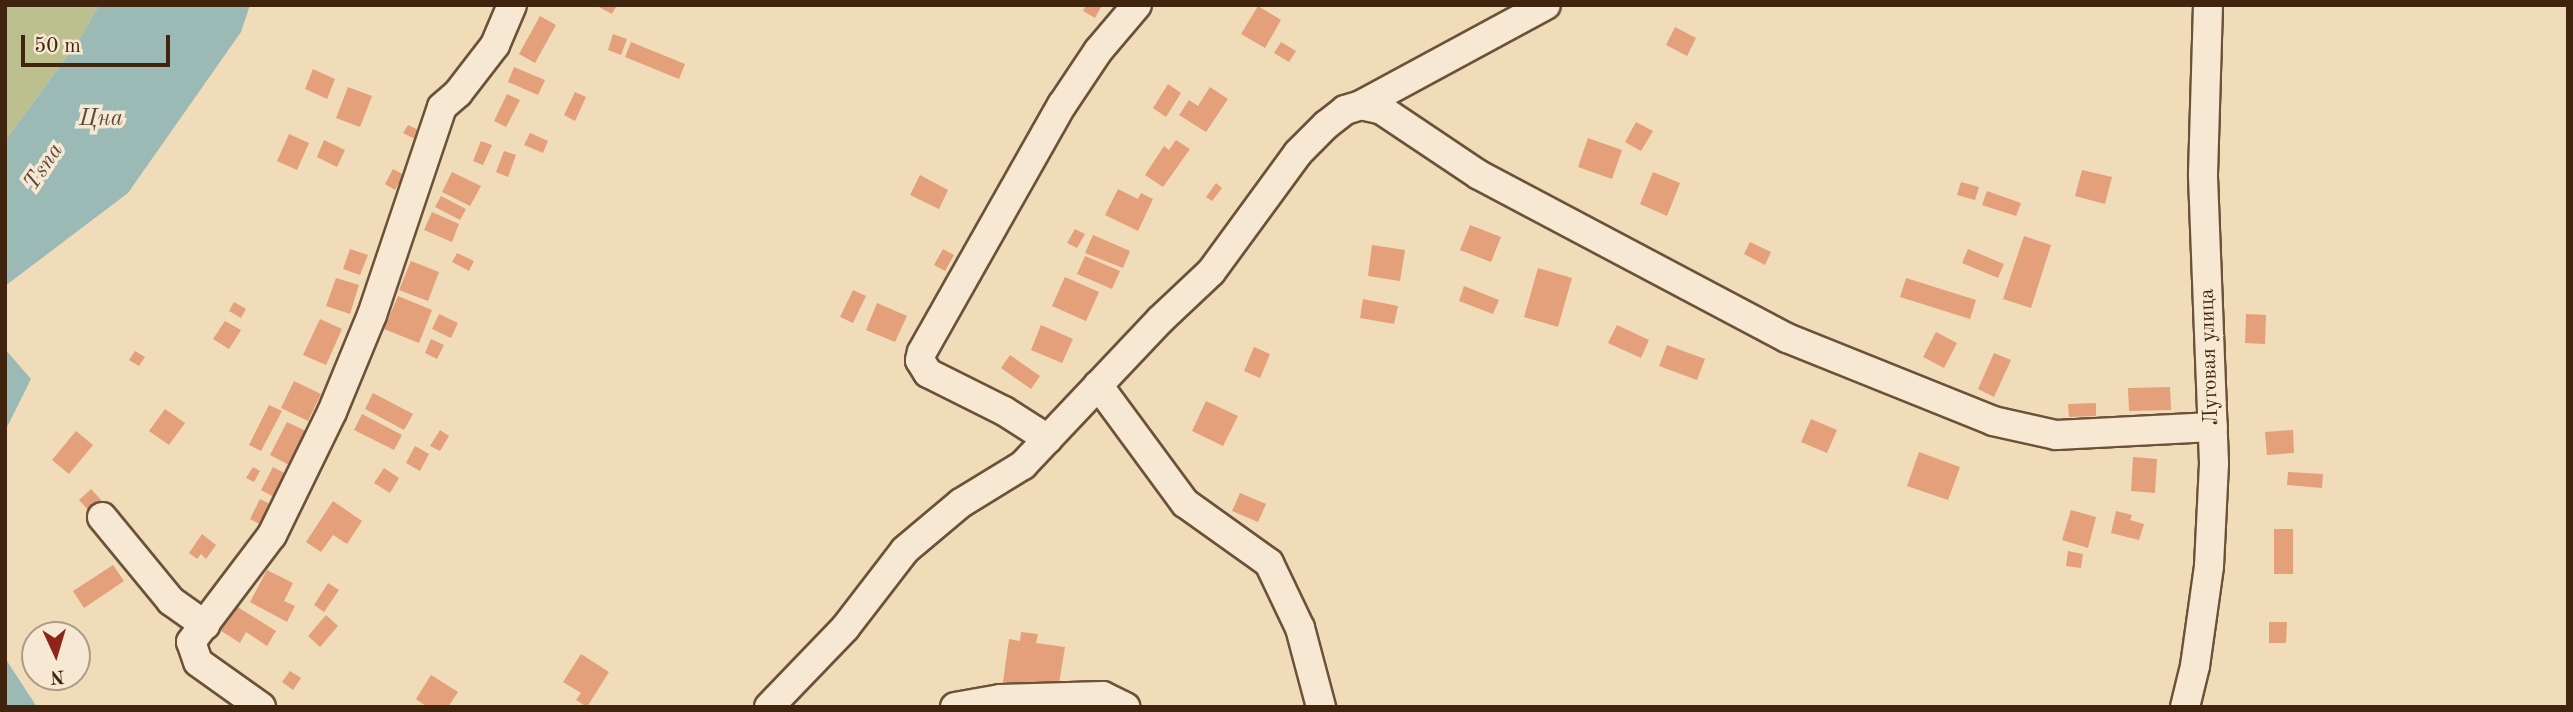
<!DOCTYPE html>
<html>
<head>
<meta charset="utf-8">
<style>
  body { margin:0 }
  #map { position:relative; width:2573px; height:712px; overflow:hidden; background:#f1dcba; font-family:"Old Standard TT",serif }
  div>[style] { position:absolute }
  [style*='--x'] { left:calc(var(--x)*1px); top:calc(var(--y)*1px); width:calc(var(--w)*1px); rotate:calc(var(--a)*1deg) }
  .green>* { inset:0; background:#bcc08f }
  .water>* { inset:0; background:#9bbab5 }
  .building>* { inset:0; background:#e3a07a }
  .roads { filter:drop-shadow(2px 0 #6c5239) drop-shadow(-2px 0 #6c5239) drop-shadow(0 2px #6c5239) drop-shadow(0 -2px #6c5239) }
  .minor>* { height:28px; margin:-14px; padding:0 14px; transform-origin:14px; border-radius:14px; background:#f6e8d2 }
  span { translate:-50% -50%; white-space:nowrap; text-align:center; line-height:1.15; -webkit-text-stroke:7px #f6e8d2; paint-order:stroke }
  .street-label { font-size:21px; color:#40240e }
  .water-label { font-size:23px; color:#574a38; font-style:italic }
  .frame { position:absolute; inset:0; border:7px solid #40240e; pointer-events:none }
  .north { position:absolute; left:21px; top:621px; width:70px; height:70px; box-sizing:border-box; background:#f6e8d2; border:2px solid #ad9a84; border-radius:50%; rotate:176deg; font-size:19px; font-weight:700; line-height:28px; text-align:center; color:#40240e }
  .north::after { content:''; display:block; margin:auto; width:24px; height:32px; background:#8f2418; clip-path:polygon(50% 0,100% 100%,50% 72%,0 100%) }
  .scale { position:absolute; left:21px; top:35px; width:149px; height:32px; box-sizing:border-box; border:4px solid #40240e; border-top:0; padding-left:9px; font-size:21px; line-height:24px; white-space:nowrap; color:#40240e; -webkit-text-stroke:5px #f6e8d2; paint-order:stroke }
</style>
</head>
<body>
<div id="map">
  <div class="green">
    <i style="clip-path:polygon(5px 5px,99px 5px,79px 40px,5px 141px)"></i>
  </div>
  <div class="water">
    <i style="clip-path:polygon(99px 5px,250px 5px,241px 32px,128px 193px,5px 286px,5px 141px,79px 40px)"></i>
    <i style="clip-path:polygon(5px 349px,31px 379px,5px 431px)"></i>
    <i style="clip-path:polygon(5px 658px,37px 707px,5px 707px)"></i>
  </div>
  <div class="building">
    <i style="clip-path:polygon(595px 5px,617px 5px,612px 14px)"></i>
    <i style="clip-path:polygon(1086px 5px,1102px 5px,1095px 18px,1083px 11px)"></i>
    <i style="clip-path:polygon(1258px 6px,1281px 20px,1265px 48px,1241px 34px)"></i>
    <i style="clip-path:polygon(540px 16px,556px 25px,535px 63px,519px 54px)"></i>
    <i style="clip-path:polygon(1675px 27px,1696px 38px,1687px 56px,1666px 45px)"></i>
    <i style="clip-path:polygon(613px 34px,627px 39px,621px 55px,608px 50px)"></i>
    <i style="clip-path:polygon(631px 42px,685px 64px,679px 79px,625px 57px)"></i>
    <i style="clip-path:polygon(1281px 42px,1296px 51px,1289px 62px,1274px 53px)"></i>
    <i style="clip-path:polygon(514px 67px,545px 80px,538px 95px,508px 82px)"></i>
    <i style="clip-path:polygon(313px 69px,335px 79px,327px 99px,305px 89px)"></i>
    <i style="clip-path:polygon(1168px 84px,1181px 93px,1166px 117px,1153px 108px)"></i>
    <i style="clip-path:polygon(348px 87px,372px 96px,360px 127px,336px 118px)"></i>
    <i style="clip-path:polygon(1210px 87px,1228px 99px,1206px 132px,1179px 115px,1189px 100px,1198px 106px)"></i>
    <i style="clip-path:polygon(575px 92px,586px 97px,575px 121px,564px 115px)"></i>
    <i style="clip-path:polygon(507px 94px,520px 100px,506px 127px,494px 121px)"></i>
    <i style="clip-path:polygon(1636px 122px,1653px 131px,1641px 151px,1625px 142px)"></i>
    <i style="clip-path:polygon(408px 125px,425px 133px,421px 142px,403px 133px)"></i>
    <i style="clip-path:polygon(530px 133px,548px 141px,543px 153px,524px 145px)"></i>
    <i style="clip-path:polygon(289px 134px,309px 143px,297px 170px,277px 161px)"></i>
    <i style="clip-path:polygon(1588px 138px,1622px 150px,1612px 179px,1578px 167px)"></i>
    <i style="clip-path:polygon(324px 140px,345px 150px,337px 167px,317px 157px)"></i>
    <i style="clip-path:polygon(1176px 140px,1190px 149px,1163px 187px,1145px 175px,1164px 146px,1169px 150px)"></i>
    <i style="clip-path:polygon(481px 141px,492px 145px,483px 165px,473px 161px)"></i>
    <i style="clip-path:polygon(504px 151px,516px 155px,508px 177px,496px 172px)"></i>
    <i style="clip-path:polygon(393px 169px,404px 175px,395px 190px,385px 184px)"></i>
    <i style="clip-path:polygon(2082px 170px,2112px 177px,2105px 204px,2075px 196px)"></i>
    <i style="clip-path:polygon(452px 172px,481px 186px,470px 206px,442px 192px)"></i>
    <i style="clip-path:polygon(1653px 172px,1680px 183px,1667px 216px,1640px 204px)"></i>
    <i style="clip-path:polygon(920px 175px,948px 190px,939px 209px,910px 195px)"></i>
    <i style="clip-path:polygon(1961px 182px,1979px 187px,1975px 200px,1957px 195px)"></i>
    <i style="clip-path:polygon(1216px 183px,1222px 188px,1212px 201px,1206px 197px)"></i>
    <i style="clip-path:polygon(1118px 189px,1138px 199px,1141px 193px,1153px 199px,1138px 231px,1105px 215px)"></i>
    <i style="clip-path:polygon(1987px 191px,2021px 203px,2016px 216px,1982px 205px)"></i>
    <i style="clip-path:polygon(441px 196px,466px 209px,460px 220px,435px 207px)"></i>
    <i style="clip-path:polygon(432px 212px,459px 224px,452px 242px,424px 230px)"></i>
    <i style="clip-path:polygon(1470px 225px,1501px 237px,1491px 262px,1460px 250px)"></i>
    <i style="clip-path:polygon(1075px 229px,1085px 234px,1077px 248px,1067px 243px)"></i>
    <i style="clip-path:polygon(1093px 235px,1130px 251px,1123px 268px,1085px 253px)"></i>
    <i style="clip-path:polygon(2024px 236px,2051px 245px,2031px 308px,2003px 299px)"></i>
    <i style="clip-path:polygon(1750px 242px,1771px 252px,1765px 265px,1744px 254px)"></i>
    <i style="clip-path:polygon(1372px 245px,1405px 250px,1400px 281px,1368px 276px)"></i>
    <i style="clip-path:polygon(350px 249px,368px 255px,360px 275px,343px 269px)"></i>
    <i style="clip-path:polygon(943px 249px,954px 255px,945px 271px,934px 265px)"></i>
    <i style="clip-path:polygon(1968px 249px,2004px 264px,1998px 278px,1962px 263px)"></i>
    <i style="clip-path:polygon(457px 253px,474px 261px,469px 271px,452px 262px)"></i>
    <i style="clip-path:polygon(1085px 256px,1120px 271px,1112px 289px,1077px 274px)"></i>
    <i style="clip-path:polygon(411px 261px,439px 272px,428px 301px,399px 290px)"></i>
    <i style="clip-path:polygon(1538px 268px,1572px 278px,1558px 327px,1524px 317px)"></i>
    <i style="clip-path:polygon(1065px 277px,1099px 292px,1086px 321px,1052px 306px)"></i>
    <i style="clip-path:polygon(336px 278px,359px 285px,350px 314px,326px 306px)"></i>
    <i style="clip-path:polygon(1906px 278px,1976px 300px,1970px 319px,1900px 297px)"></i>
    <i style="clip-path:polygon(1464px 286px,1499px 300px,1493px 314px,1459px 301px)"></i>
    <i style="clip-path:polygon(853px 290px,866px 296px,853px 323px,840px 317px)"></i>
    <i style="clip-path:polygon(398px 296px,432px 310px,419px 343px,384px 329px)"></i>
    <i style="clip-path:polygon(1363px 299px,1398px 306px,1394px 324px,1360px 318px)"></i>
    <i style="clip-path:polygon(234px 302px,246px 309px,241px 318px,229px 311px)"></i>
    <i style="clip-path:polygon(877px 303px,907px 316px,895px 342px,866px 330px)"></i>
    <i style="clip-path:polygon(439px 314px,458px 323px,451px 338px,432px 329px)"></i>
    <i style="clip-path:polygon(2246px 314px,2266px 315px,2265px 344px,2245px 343px)"></i>
    <i style="clip-path:polygon(320px 319px,342px 329px,326px 365px,303px 355px)"></i>
    <i style="clip-path:polygon(225px 321px,241px 330px,229px 349px,213px 339px)"></i>
    <i style="clip-path:polygon(1041px 325px,1073px 339px,1062px 363px,1031px 350px)"></i>
    <i style="clip-path:polygon(1617px 325px,1649px 340px,1641px 358px,1608px 343px)"></i>
    <i style="clip-path:polygon(1936px 332px,1957px 343px,1944px 368px,1923px 357px)"></i>
    <i style="clip-path:polygon(431px 339px,444px 345px,437px 359px,425px 353px)"></i>
    <i style="clip-path:polygon(1667px 345px,1705px 359px,1697px 380px,1659px 366px)"></i>
    <i style="clip-path:polygon(1254px 347px,1270px 354px,1260px 378px,1244px 371px)"></i>
    <i style="clip-path:polygon(135px 351px,145px 357px,139px 366px,129px 360px)"></i>
    <i style="clip-path:polygon(1994px 353px,2011px 360px,1994px 397px,1978px 389px)"></i>
    <i style="clip-path:polygon(1010px 355px,1040px 376px,1031px 389px,1001px 368px)"></i>
    <i style="clip-path:polygon(294px 381px,321px 394px,308px 421px,281px 408px)"></i>
    <i style="clip-path:polygon(2170px 387px,2171px 410px,2129px 411px,2128px 388px)"></i>
    <i style="clip-path:polygon(373px 393px,413px 414px,404px 430px,365px 409px)"></i>
    <i style="clip-path:polygon(1206px 401px,1238px 416px,1223px 446px,1192px 431px)"></i>
    <i style="clip-path:polygon(2096px 403px,2096px 416px,2069px 417px,2068px 404px)"></i>
    <i style="clip-path:polygon(269px 405px,282px 411px,261px 451px,249px 445px)"></i>
    <i style="clip-path:polygon(165px 409px,185px 423px,169px 445px,149px 431px)"></i>
    <i style="clip-path:polygon(362px 414px,402px 435px,394px 450px,354px 430px)"></i>
    <i style="clip-path:polygon(1811px 419px,1837px 430px,1827px 453px,1801px 442px)"></i>
    <i style="clip-path:polygon(287px 422px,306px 431px,289px 465px,270px 455px)"></i>
    <i style="clip-path:polygon(440px 430px,449px 436px,440px 451px,430px 446px)"></i>
    <i style="clip-path:polygon(2293px 430px,2294px 453px,2267px 455px,2265px 432px)"></i>
    <i style="clip-path:polygon(76px 431px,93px 445px,69px 474px,52px 460px)"></i>
    <i style="clip-path:polygon(415px 446px,429px 454px,420px 471px,406px 463px)"></i>
    <i style="clip-path:polygon(1919px 452px,1960px 467px,1948px 500px,1907px 486px)"></i>
    <i style="clip-path:polygon(2133px 457px,2157px 459px,2155px 493px,2131px 491px)"></i>
    <i style="clip-path:polygon(253px 467px,260px 471px,254px 482px,246px 478px)"></i>
    <i style="clip-path:polygon(273px 467px,288px 475px,276px 498px,261px 490px)"></i>
    <i style="clip-path:polygon(384px 468px,399px 478px,390px 493px,374px 483px)"></i>
    <i style="clip-path:polygon(2288px 472px,2323px 474px,2322px 488px,2287px 485px)"></i>
    <i style="clip-path:polygon(91px 489px,103px 502px,91px 513px,79px 500px)"></i>
    <i style="clip-path:polygon(1240px 493px,1266px 504px,1258px 522px,1232px 511px)"></i>
    <i style="clip-path:polygon(260px 499px,274px 506px,263px 526px,250px 519px)"></i>
    <i style="clip-path:polygon(333px 501px,362px 521px,347px 544px,333px 535px,321px 552px,306px 542px)"></i>
    <i style="clip-path:polygon(2071px 510px,2096px 517px,2088px 548px,2062px 540px)"></i>
    <i style="clip-path:polygon(2116px 511px,2132px 515px,2130px 520px,2144px 524px,2139px 540px,2111px 533px)"></i>
    <i style="clip-path:polygon(2274px 529px,2293px 529px,2293px 574px,2274px 574px)"></i>
    <i style="clip-path:polygon(202px 534px,216px 545px,206px 559px,201px 554px,197px 559px,189px 553px)"></i>
    <i style="clip-path:polygon(2068px 551px,2083px 554px,2081px 568px,2066px 566px)"></i>
    <i style="clip-path:polygon(113px 565px,124px 581px,84px 608px,73px 591px)"></i>
    <i style="clip-path:polygon(267px 570px,293px 583px,284px 601px,295px 606px,287px 622px,250px 602px)"></i>
    <i style="clip-path:polygon(328px 583px,339px 590px,324px 612px,314px 605px)"></i>
    <i style="clip-path:polygon(233px 604px,276px 631px,267px 646px,246px 632px,240px 643px,218px 629px)"></i>
    <i style="clip-path:polygon(326px 615px,338px 626px,320px 647px,308px 636px)"></i>
    <i style="clip-path:polygon(2269px 622px,2287px 622px,2286px 643px,2269px 643px)"></i>
    <i style="clip-path:polygon(1021px 632px,1038px 634px,1036px 643px,1065px 647px,1058px 690px,1003px 682px,1009px 639px,1020px 641px)"></i>
    <i style="clip-path:polygon(581px 654px,609px 672px,587px 707px,576px 700px,581px 693px,563px 682px)"></i>
    <i style="clip-path:polygon(290px 671px,301px 678px,293px 690px,282px 682px)"></i>
    <i style="clip-path:polygon(431px 675px,458px 692px,448px 707px,427px 707px,416px 699px)"></i>
  </div>
  <div class="roads">
    <div class="minor">
      <i style="--x:1361;--y:105;--w:22;--a:13"></i>
      <i style="--x:1382;--y:110;--w:117;--a:33.8"></i>
      <i style="--x:1479;--y:175;--w:348;--a:27.9"></i>
      <i style="--x:1787;--y:338;--w:222;--a:21.9"></i>
      <i style="--x:1993;--y:421;--w:65;--a:12.5"></i>
      <i style="--x:2056;--y:435;--w:157;--a:-2.9"></i>
      <i style="--x:1098;--y:385;--w:147;--a:53.6"></i>
      <i style="--x:1185;--y:503;--w:103;--a:35.5"></i>
      <i style="--x:1269;--y:563;--w:72;--a:64.5"></i>
      <i style="--x:1300;--y:628;--w:82;--a:75.1"></i>
      <i style="--x:1048;--y:439;--w:52;--a:-147.5"></i>
      <i style="--x:1004;--y:411;--w:85;--a:-153.4"></i>
      <i style="--x:928;--y:373;--w:15;--a:-122"></i>
      <i style="--x:920;--y:360;--w:8;--a:-76"></i>
      <i style="--x:922;--y:352;--w:284;--a:-60.5"></i>
      <i style="--x:1062;--y:105;--w:65;--a:-56.3"></i>
      <i style="--x:1098;--y:51;--w:60;--a:-49.7"></i>
      <i style="--x:102;--y:517;--w:109;--a:50.6"></i>
      <i style="--x:171;--y:601;--w:42;--a:35.2"></i>
      <i style="--x:261;--y:707;--w:77;--a:-144.5"></i>
      <i style="--x:198;--y:662;--w:21;--a:-109"></i>
      <i style="--x:191;--y:642;--w:134;--a:-52.9"></i>
      <i style="--x:272;--y:535;--w:137;--a:-64"></i>
      <i style="--x:332;--y:412;--w:105;--a:-67.6"></i>
      <i style="--x:372;--y:315;--w:219;--a:-71.4"></i>
      <i style="--x:442;--y:107;--w:21;--a:-41"></i>
      <i style="--x:458;--y:93;--w:61;--a:-52.4"></i>
      <i style="--x:495;--y:45;--w:43;--a:-67"></i>
      <i style="--x:769;--y:707;--w:110;--a:-46.1"></i>
      <i style="--x:845;--y:628;--w:98;--a:-52.4"></i>
      <i style="--x:905;--y:550;--w:73;--a:-40"></i>
      <i style="--x:961;--y:503;--w:73;--a:-31.5"></i>
      <i style="--x:1023;--y:465;--w:199;--a:-46.6"></i>
      <i style="--x:1160;--y:320;--w:70;--a:-43.3"></i>
      <i style="--x:1211;--y:272;--w:147;--a:-53.8"></i>
      <i style="--x:1298;--y:153;--w:40;--a:-45"></i>
      <i style="--x:1326;--y:125;--w:24;--a:-38"></i>
      <i style="--x:1345;--y:110;--w:17;--a:-17"></i>
      <i style="--x:1361;--y:105;--w:210;--a:-28.4"></i>
      <i style="--x:955;--y:707;--w:46;--a:-10.1"></i>
      <i style="--x:1000;--y:699;--w:103;--a:-1.7"></i>
      <i style="--x:1103;--y:696;--w:25;--a:26"></i>
      <i style="--x:2185;--y:707;--w:42;--a:-76.3"></i>
      <i style="--x:2195;--y:666;--w:101;--a:-82"></i>
      <i style="--x:2209;--y:566;--w:103;--a:-87.2"></i>
      <i style="--x:2214;--y:463;--w:289;--a:-92.2"></i>
      <i style="--x:2203;--y:174;--w:169;--a:-88.3"></i>
    </div>
  </div>
  <div class="street-label">
    <span style="left:2210px;top:357px;rotate:-92deg">Луговая улица</span>
  </div>
  <div class="water-label">
    <span style="left:101px;top:119px">Цна</span>
    <span style="left:44px;top:167px;rotate:-56deg">Tsna</span>
  </div>
  <div class="frame"></div>
  <div class="north">N</div>
  <div class="scale">50 m</div>
</div>
</body>
</html>
